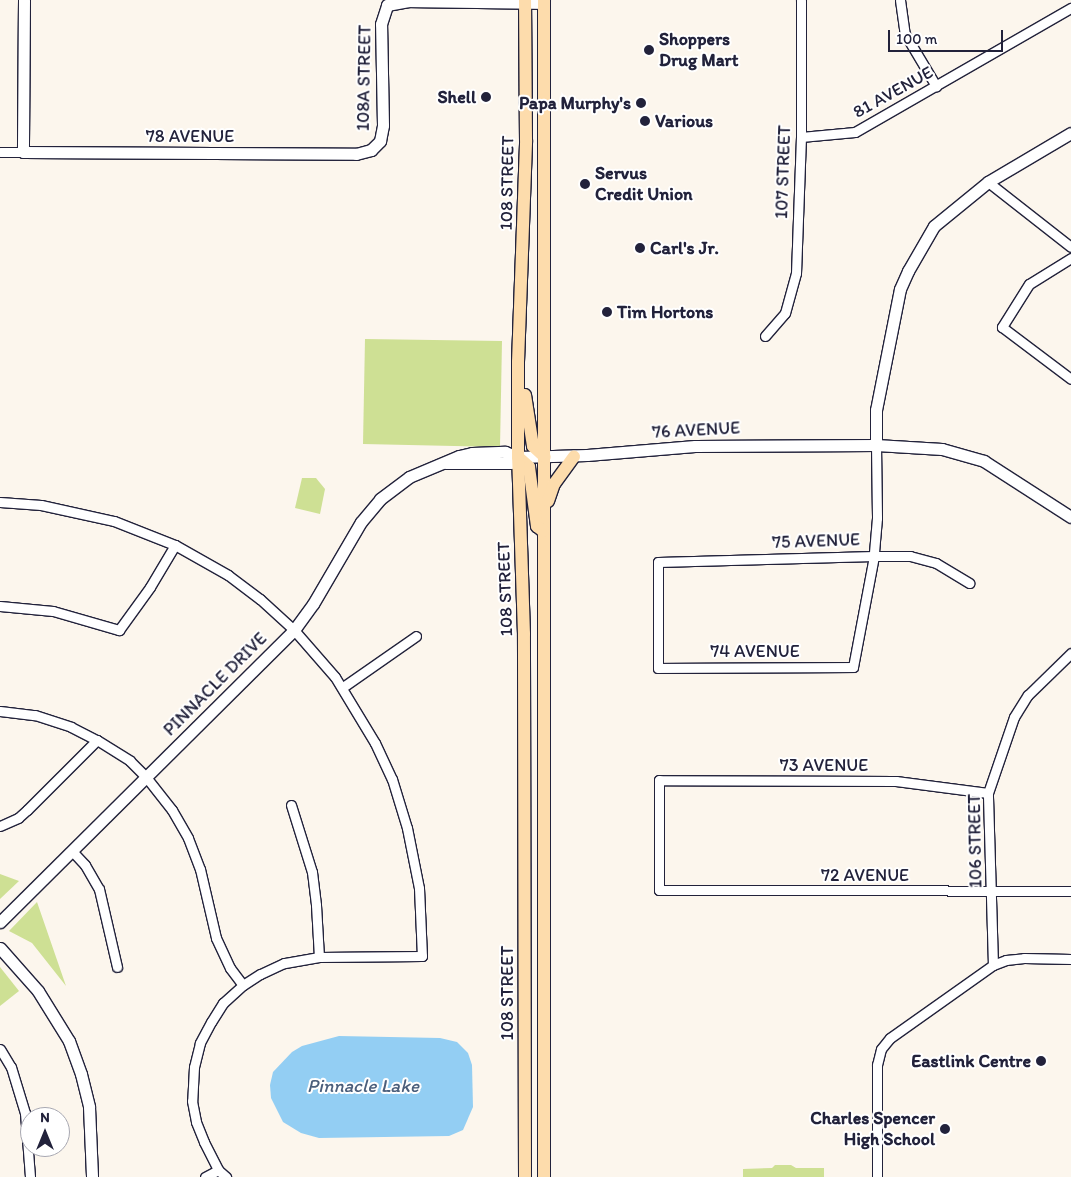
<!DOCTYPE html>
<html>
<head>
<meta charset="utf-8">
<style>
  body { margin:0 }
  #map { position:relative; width:1071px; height:1177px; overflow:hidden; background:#fcf6ed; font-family:Itim,sans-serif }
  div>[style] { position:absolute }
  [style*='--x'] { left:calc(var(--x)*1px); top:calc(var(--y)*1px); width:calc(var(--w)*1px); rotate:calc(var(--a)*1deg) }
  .green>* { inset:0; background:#cee094 }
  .water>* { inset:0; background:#93cef3 }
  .roads { filter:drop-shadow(1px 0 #22223b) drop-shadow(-1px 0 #22223b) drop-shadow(0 1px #22223b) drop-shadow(0 -1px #22223b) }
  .street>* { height:9px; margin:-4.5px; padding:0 4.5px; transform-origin:4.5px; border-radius:4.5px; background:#fff }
  .secondary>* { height:11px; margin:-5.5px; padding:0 5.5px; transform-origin:5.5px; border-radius:5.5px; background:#fff }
  .primary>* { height:12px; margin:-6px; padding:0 6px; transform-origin:6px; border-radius:6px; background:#fddcac }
  .dots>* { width:14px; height:14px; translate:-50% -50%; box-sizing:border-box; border:2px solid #fff; border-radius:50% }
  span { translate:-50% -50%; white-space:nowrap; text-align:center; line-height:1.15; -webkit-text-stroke:4px #fff; paint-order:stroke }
  .poi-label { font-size:18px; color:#22223b; font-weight:700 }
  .left { translate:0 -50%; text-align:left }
  .right { translate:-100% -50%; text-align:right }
  .street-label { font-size:18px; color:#22223b }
  .water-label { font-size:19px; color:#4a5e7b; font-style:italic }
  .north { position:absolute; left:20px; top:1107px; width:50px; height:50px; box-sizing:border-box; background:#fff; border:1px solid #a7a7b1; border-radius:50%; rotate:0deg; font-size:14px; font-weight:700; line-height:20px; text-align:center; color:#22223b }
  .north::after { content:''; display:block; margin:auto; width:18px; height:22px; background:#22223b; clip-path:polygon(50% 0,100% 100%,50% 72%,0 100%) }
  .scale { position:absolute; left:888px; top:30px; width:115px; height:22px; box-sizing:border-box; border:2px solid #22223b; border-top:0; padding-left:6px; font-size:15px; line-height:18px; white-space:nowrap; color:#22223b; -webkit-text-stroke:4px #fff; paint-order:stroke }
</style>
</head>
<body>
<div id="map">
  <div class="green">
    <i style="clip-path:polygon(365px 339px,502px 341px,500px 447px,363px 444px)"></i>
    <i style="clip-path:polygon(302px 478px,316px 478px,325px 489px,320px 514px,295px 508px)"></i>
    <i style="clip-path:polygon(0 874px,19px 881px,0 899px)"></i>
    <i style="clip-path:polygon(37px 902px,66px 986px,32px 943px,9px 931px)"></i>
    <i style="clip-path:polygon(0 967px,19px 991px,0 1006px)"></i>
    <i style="clip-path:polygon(775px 1165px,791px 1165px,796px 1168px,824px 1168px,824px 1177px,743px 1177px,743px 1169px,772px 1168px)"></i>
  </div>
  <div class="water">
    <i style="clip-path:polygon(339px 1036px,440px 1038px,457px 1042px,468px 1053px,472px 1065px,473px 1107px,463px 1130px,449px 1136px,319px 1138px,301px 1133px,283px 1122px,271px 1098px,270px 1085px,273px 1072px,292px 1052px,302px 1046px)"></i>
  </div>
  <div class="roads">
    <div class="street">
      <i style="--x:900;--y:0;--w:34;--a:82"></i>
      <i style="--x:905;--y:34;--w:61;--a:59.2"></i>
      <i style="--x:801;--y:137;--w:54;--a:-5.3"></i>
      <i style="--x:855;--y:132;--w:249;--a:-29.9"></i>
      <i style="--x:0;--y:152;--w:23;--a:0"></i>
      <i style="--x:988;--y:182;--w:105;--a:38.1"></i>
      <i style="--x:1071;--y:258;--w:49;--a:148.2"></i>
      <i style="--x:1029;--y:284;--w:51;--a:122.1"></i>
      <i style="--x:1002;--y:327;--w:86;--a:37"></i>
      <i style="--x:765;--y:336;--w:30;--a:-49"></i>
      <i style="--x:785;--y:313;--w:41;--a:-74.6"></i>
      <i style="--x:796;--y:273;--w:136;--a:-87.9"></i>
      <i style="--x:801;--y:137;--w:137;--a:-90"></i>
      <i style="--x:876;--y:445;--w:73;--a:89.2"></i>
      <i style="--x:877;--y:518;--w:38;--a:95"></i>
      <i style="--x:874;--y:556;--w:113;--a:100.7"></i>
      <i style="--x:853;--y:667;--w:195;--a:179.7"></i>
      <i style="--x:658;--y:668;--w:106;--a:-90"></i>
      <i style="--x:658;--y:562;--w:216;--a:-1.6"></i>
      <i style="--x:874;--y:556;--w:36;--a:0"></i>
      <i style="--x:910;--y:556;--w:27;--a:15"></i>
      <i style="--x:936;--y:563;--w:39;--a:31"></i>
      <i style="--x:0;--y:502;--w:41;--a:4.2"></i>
      <i style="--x:41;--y:505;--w:75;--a:12.4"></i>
      <i style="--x:114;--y:521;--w:66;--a:21.5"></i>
      <i style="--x:175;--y:545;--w:61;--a:29.5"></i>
      <i style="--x:228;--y:575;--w:40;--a:37"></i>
      <i style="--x:260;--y:599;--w:46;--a:42.4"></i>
      <i style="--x:294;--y:630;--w:62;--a:48.9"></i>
      <i style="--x:335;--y:677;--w:77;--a:58.8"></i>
      <i style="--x:375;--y:743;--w:40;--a:65"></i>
      <i style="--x:392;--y:779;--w:51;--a:73"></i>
      <i style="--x:407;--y:828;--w:61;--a:78.7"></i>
      <i style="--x:419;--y:888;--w:68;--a:87.5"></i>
      <i style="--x:422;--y:956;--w:103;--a:179.4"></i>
      <i style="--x:319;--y:957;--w:36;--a:170"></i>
      <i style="--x:284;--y:963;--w:26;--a:155"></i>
      <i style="--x:260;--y:974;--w:20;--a:147"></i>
      <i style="--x:243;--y:985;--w:27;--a:138"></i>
      <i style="--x:223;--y:1003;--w:22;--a:122"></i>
      <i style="--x:211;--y:1022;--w:24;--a:118"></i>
      <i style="--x:200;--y:1043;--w:25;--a:104"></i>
      <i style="--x:194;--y:1067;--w:34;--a:93"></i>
      <i style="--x:192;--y:1101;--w:21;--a:79"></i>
      <i style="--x:196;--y:1122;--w:22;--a:68"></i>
      <i style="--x:204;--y:1142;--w:31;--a:63"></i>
      <i style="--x:218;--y:1170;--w:11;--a:41"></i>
      <i style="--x:0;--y:606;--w:53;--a:5.4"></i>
      <i style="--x:53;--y:611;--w:69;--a:16.1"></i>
      <i style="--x:119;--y:630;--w:53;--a:-54.2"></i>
      <i style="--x:150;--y:587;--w:49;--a:-59.2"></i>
      <i style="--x:343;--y:687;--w:89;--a:-34.9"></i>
      <i style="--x:0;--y:711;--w:35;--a:7"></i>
      <i style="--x:35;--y:715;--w:38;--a:18"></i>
      <i style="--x:71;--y:727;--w:29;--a:27"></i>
      <i style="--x:97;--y:740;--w:39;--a:32"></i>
      <i style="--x:130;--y:761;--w:23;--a:45"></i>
      <i style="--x:146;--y:777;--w:42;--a:51.8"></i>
      <i style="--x:172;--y:810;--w:32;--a:60"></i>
      <i style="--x:188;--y:838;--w:33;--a:69"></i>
      <i style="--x:200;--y:869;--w:71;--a:76.9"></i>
      <i style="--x:216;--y:938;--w:33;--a:65"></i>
      <i style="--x:230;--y:968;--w:21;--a:53"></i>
      <i style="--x:988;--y:793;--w:93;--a:-172.6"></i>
      <i style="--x:896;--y:781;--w:237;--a:-179.8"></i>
      <i style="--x:659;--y:780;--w:110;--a:90"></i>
      <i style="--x:659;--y:890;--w:412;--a:0.1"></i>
      <i style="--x:291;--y:805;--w:70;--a:72.6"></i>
      <i style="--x:312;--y:872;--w:33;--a:83"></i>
      <i style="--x:316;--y:905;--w:52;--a:86.7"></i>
      <i style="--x:0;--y:826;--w:20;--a:-24"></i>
      <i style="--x:18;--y:818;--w:12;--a:-42"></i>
      <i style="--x:27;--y:810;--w:99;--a:-45"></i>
      <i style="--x:72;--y:851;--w:19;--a:47"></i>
      <i style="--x:85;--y:865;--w:28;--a:60"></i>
      <i style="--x:99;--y:889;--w:80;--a:77"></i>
      <i style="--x:993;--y:965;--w:172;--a:-91.7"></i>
      <i style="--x:988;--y:793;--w:80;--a:-71.1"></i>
      <i style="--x:1014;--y:717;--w:26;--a:-58"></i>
      <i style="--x:1028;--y:695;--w:60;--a:-44.3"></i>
      <i style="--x:0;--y:1049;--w:21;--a:59"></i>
      <i style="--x:11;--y:1067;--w:48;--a:73.1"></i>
      <i style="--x:25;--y:1113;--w:64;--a:85.5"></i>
      <i style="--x:205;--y:1177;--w:15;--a:-28"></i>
      <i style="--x:877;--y:1177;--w:112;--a:-90"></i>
      <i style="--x:877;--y:1065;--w:16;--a:-76"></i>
      <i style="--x:881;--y:1049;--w:14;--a:-51"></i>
      <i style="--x:890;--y:1038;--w:126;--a:-35.3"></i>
      <i style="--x:993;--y:965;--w:14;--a:-21"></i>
      <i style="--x:1006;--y:960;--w:18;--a:-6"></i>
      <i style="--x:1024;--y:958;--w:47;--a:1.2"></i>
    </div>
    <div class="secondary">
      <i style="--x:24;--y:0;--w:152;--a:90.4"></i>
      <i style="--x:23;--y:152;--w:333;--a:0.3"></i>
      <i style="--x:356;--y:154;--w:16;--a:-15"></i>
      <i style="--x:371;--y:150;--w:13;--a:-45"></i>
      <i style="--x:380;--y:141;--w:16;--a:-79"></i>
      <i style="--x:383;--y:125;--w:101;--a:-91.1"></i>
      <i style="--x:381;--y:24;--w:20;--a:-72"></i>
      <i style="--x:387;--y:5;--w:22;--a:-10"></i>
      <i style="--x:409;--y:1;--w:135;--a:0.8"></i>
      <i style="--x:876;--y:445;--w:35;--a:-90"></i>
      <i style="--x:876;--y:410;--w:123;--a:-78.8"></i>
      <i style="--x:900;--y:289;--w:20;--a:-66"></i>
      <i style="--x:908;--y:271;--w:52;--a:-60"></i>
      <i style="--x:934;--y:226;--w:70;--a:-39.2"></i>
      <i style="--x:988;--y:182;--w:96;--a:-30.6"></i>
      <i style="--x:446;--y:463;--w:64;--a:0"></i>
      <i style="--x:510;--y:463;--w:10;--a:-37"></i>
      <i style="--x:0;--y:922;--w:414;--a:-44.8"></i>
      <i style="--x:294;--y:630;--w:32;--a:-54"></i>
      <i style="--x:313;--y:604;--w:95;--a:-59.7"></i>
      <i style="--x:361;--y:522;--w:30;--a:-50"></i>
      <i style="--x:380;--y:499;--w:36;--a:-37"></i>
      <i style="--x:409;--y:477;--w:54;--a:-22.8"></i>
      <i style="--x:459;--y:456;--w:13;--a:-13"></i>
      <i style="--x:472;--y:453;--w:33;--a:-2"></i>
      <i style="--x:505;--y:452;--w:14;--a:21"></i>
      <i style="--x:518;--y:457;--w:69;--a:-1.7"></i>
      <i style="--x:587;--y:455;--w:108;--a:-4.8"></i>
      <i style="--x:695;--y:446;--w:181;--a:-0.3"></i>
      <i style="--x:876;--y:445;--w:66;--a:3.5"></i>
      <i style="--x:942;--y:449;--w:44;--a:15.9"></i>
      <i style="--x:984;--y:461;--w:103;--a:32.8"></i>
      <i style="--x:0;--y:948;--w:57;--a:48.5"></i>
      <i style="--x:38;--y:991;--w:59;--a:58.2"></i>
      <i style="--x:69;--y:1041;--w:35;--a:70"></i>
      <i style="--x:81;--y:1074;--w:34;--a:76"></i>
      <i style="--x:89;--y:1107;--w:70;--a:87.5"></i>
    </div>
    <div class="primary">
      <i style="--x:544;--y:0;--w:1177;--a:90"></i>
      <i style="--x:525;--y:395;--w:52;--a:81.1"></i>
      <i style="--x:533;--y:446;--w:16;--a:43"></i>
      <i style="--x:518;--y:457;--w:15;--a:42"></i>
      <i style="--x:529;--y:467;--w:60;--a:82.3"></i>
      <i style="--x:537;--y:526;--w:8;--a:40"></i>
      <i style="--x:548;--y:501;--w:18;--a:-71"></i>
      <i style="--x:554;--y:484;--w:34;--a:-54"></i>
      <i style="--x:525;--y:1177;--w:543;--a:-90.11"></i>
      <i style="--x:524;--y:634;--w:177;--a:-91.9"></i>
      <i style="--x:518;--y:457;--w:95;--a:-90"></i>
      <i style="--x:518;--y:362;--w:222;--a:-87.9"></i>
      <i style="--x:526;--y:140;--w:140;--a:-90.4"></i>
    </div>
  </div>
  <div class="dots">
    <i style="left:649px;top:50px;background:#22223b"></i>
    <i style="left:486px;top:97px;background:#22223b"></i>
    <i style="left:641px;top:103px;background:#22223b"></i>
    <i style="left:645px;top:121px;background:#22223b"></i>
    <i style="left:585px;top:184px;background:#22223b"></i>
    <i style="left:640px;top:248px;background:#22223b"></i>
    <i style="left:607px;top:312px;background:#22223b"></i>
    <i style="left:1041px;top:1061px;background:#22223b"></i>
    <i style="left:945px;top:1129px;background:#22223b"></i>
  </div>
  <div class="poi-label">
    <span class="left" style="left:659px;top:50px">Shoppers<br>Drug Mart</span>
    <span class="right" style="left:476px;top:97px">Shell</span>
    <span class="right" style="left:631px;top:103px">Papa Murphy's</span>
    <span class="left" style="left:655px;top:121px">Various</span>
    <span class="left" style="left:595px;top:184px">Servus<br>Credit Union</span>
    <span class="left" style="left:650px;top:248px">Carl's Jr.</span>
    <span class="left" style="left:617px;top:312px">Tim Hortons</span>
    <span class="right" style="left:1031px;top:1061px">Eastlink Centre</span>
    <span class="right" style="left:935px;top:1129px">Charles Spencer<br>High School</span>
  </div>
  <div class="street-label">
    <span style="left:364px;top:78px;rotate:-89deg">108A STREET</span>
    <span style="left:893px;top:92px;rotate:-29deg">81 AVENUE</span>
    <span style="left:190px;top:136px">78 AVENUE</span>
    <span style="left:783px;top:172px;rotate:-88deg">107 STREET</span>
    <span style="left:507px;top:183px;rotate:-89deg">108 STREET</span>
    <span style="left:696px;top:430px;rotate:-3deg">76 AVENUE</span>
    <span style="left:816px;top:541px;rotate:-2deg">75 AVENUE</span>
    <span style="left:505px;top:589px;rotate:-92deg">108 STREET</span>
    <span style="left:755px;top:651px">74 AVENUE</span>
    <span style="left:215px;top:684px;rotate:-45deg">PINNACLE DRIVE</span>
    <span style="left:824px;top:765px">73 AVENUE</span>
    <span style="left:975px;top:841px;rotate:-91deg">106 STREET</span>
    <span style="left:865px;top:875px">72 AVENUE</span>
    <span style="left:507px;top:993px;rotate:-90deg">108 STREET</span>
  </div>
  <div class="water-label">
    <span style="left:363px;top:1086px">Pinnacle Lake</span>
  </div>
  <div class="north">N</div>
  <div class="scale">100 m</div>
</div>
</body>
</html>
